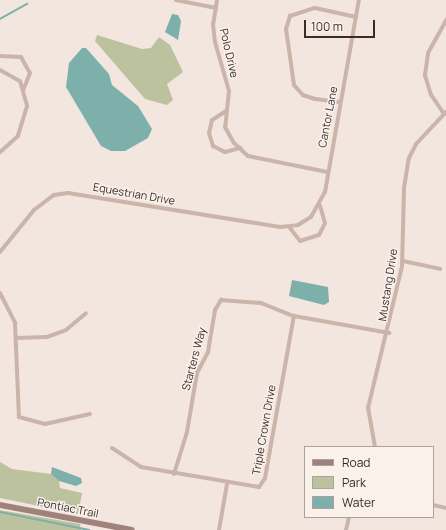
<!DOCTYPE html>
<html>
<head>
<meta charset="utf-8">
<style>
  body { margin:0 }
  #map { position:relative; width:446px; height:530px; overflow:hidden; background:#f3e6de; font-family:Manrope,sans-serif }
  div>[style] { position:absolute }
  [style*='--x'] { left:calc(var(--x)*1px); top:calc(var(--y)*1px); width:calc(var(--w)*1px); rotate:calc(var(--a)*1deg) }
  .green>* { inset:0; background:#bcc29e }
  .water>* { inset:0; background:#7db0aa }
  .stream>* { height:1.5px; margin:-0.75px; padding:0 0.75px; transform-origin:0.75px; border-radius:0.75px; background:#7db0aa }
  .minor>* { height:4px; margin:-2px; padding:0 2px; transform-origin:2px; border-radius:2px; background:#cbb4aa }
  .secondary>* { height:5.5px; margin:-2.75px; padding:0 2.75px; transform-origin:2.75px; border-radius:2.75px; background:#9f827b }
  span { translate:-50% -50%; white-space:nowrap; text-align:center; line-height:1.15; -webkit-text-stroke:3px #faf1eb; paint-order:stroke }
  .street-label { font-size:11px; color:#382c29 }
  .legend { position:absolute; left:304px; top:446px; width:130px; height:72px; box-sizing:border-box; background:#faf1eb; border:1px solid #aca29d; margin:0; padding:5px 7px; list-style:none; font-size:12px; color:#382c29 }
  .legend li { display:flex; align-items:center; gap:8px; height:20px }
  .legend b { width:20px; border:1px solid #aca29d }
  .scale { position:absolute; left:304px; top:20px; width:71px; height:18px; box-sizing:border-box; border:2px solid #382c29; border-top:0; padding-left:5px; font-size:12px; line-height:14px; white-space:nowrap; color:#382c29; -webkit-text-stroke:3px #faf1eb; paint-order:stroke }
</style>
</head>
<body>
<div id="map">
  <div class="green">
    <i style="clip-path:polygon(97px 35px,142px 49px,151px 48px,159px 37px,170px 45px,183px 72px,167px 84px,173px 100px,167px 105px,145px 99px,95px 41px)"></i>
    <i style="clip-path:polygon(0 462px,12px 469px,51px 474px,59px 481px,60px 488px,82px 493px,78px 514px,0 498px)"></i>
    <i style="clip-path:polygon(0 510px,80px 524px,81px 530px,0 530px)"></i>
  </div>
  <div class="water">
    <i style="clip-path:polygon(172px 14px,178px 15px,181px 21px,178px 40px,165px 32px)"></i>
    <i style="clip-path:polygon(86px 48px,109px 74px,112px 85px,138px 106px,152px 129px,148px 138px,125px 151px,111px 151px,101px 146px,66px 87px,69px 63px,82px 48px)"></i>
    <i style="clip-path:polygon(292px 280px,328px 287px,329px 302px,324px 305px,289px 296px)"></i>
    <i style="clip-path:polygon(52px 467px,81px 478px,82px 483px,76px 486px,59px 481px,51px 474px)"></i>
  </div>
  <div class="stream">
    <i style="--x:0;--y:19;--w:31;--a:-29"></i>
    <i style="--x:0;--y:512;--w:91;--a:11.4"></i>
  </div>
  <div class="minor">
    <i style="--x:176;--y:0;--w:41;--a:11.3"></i>
    <i style="--x:217;--y:0;--w:24;--a:99"></i>
    <i style="--x:213;--y:24;--w:18;--a:84"></i>
    <i style="--x:215;--y:42;--w:51;--a:74.1"></i>
    <i style="--x:229;--y:91;--w:36;--a:96"></i>
    <i style="--x:225;--y:127;--w:18;--a:61"></i>
    <i style="--x:234;--y:143;--w:19;--a:43"></i>
    <i style="--x:248;--y:156;--w:81;--a:11.4"></i>
    <i style="--x:0;--y:56;--w:21;--a:3"></i>
    <i style="--x:21;--y:57;--w:18;--a:61"></i>
    <i style="--x:30;--y:73;--w:18;--a:112"></i>
    <i style="--x:0;--y:70;--w:23;--a:29"></i>
    <i style="--x:20;--y:81;--w:26;--a:74"></i>
    <i style="--x:27;--y:106;--w:31;--a:107"></i>
    <i style="--x:18;--y:136;--w:24;--a:138"></i>
    <i style="--x:340;--y:102;--w:25;--a:-173"></i>
    <i style="--x:315;--y:99;--w:13;--a:-162"></i>
    <i style="--x:303;--y:95;--w:13;--a:-132"></i>
    <i style="--x:294;--y:85;--w:57;--a:-98.1"></i>
    <i style="--x:286;--y:29;--w:14;--a:-73"></i>
    <i style="--x:290;--y:16;--w:26;--a:-18"></i>
    <i style="--x:315;--y:8;--w:42;--a:12.4"></i>
    <i style="--x:226;--y:111;--w:17;--a:147"></i>
    <i style="--x:212;--y:120;--w:13;--a:103"></i>
    <i style="--x:209;--y:133;--w:14;--a:73"></i>
    <i style="--x:213;--y:146;--w:13;--a:27"></i>
    <i style="--x:225;--y:152;--w:16;--a:-15"></i>
    <i style="--x:444;--y:114;--w:23;--a:-124"></i>
    <i style="--x:431;--y:95;--w:21;--a:-107"></i>
    <i style="--x:425;--y:75;--w:22;--a:-82"></i>
    <i style="--x:428;--y:53;--w:38;--a:-61"></i>
    <i style="--x:290;--y:228;--w:16;--a:52"></i>
    <i style="--x:300;--y:241;--w:20;--a:-18"></i>
    <i style="--x:319;--y:235;--w:13;--a:-63"></i>
    <i style="--x:325;--y:223;--w:18;--a:-106"></i>
    <i style="--x:0;--y:252;--w:54;--a:-51"></i>
    <i style="--x:34;--y:210;--w:25;--a:-37"></i>
    <i style="--x:54;--y:195;--w:14;--a:-8"></i>
    <i style="--x:68;--y:193;--w:215;--a:9.1"></i>
    <i style="--x:280;--y:227;--w:18;--a:-6"></i>
    <i style="--x:298;--y:225;--w:15;--a:-32"></i>
    <i style="--x:311;--y:217;--w:29;--a:-61"></i>
    <i style="--x:325;--y:192;--w:195;--a:-80"></i>
    <i style="--x:403;--y:261;--w:38;--a:12"></i>
    <i style="--x:0;--y:293;--w:34;--a:63"></i>
    <i style="--x:15;--y:323;--w:94;--a:87.6"></i>
    <i style="--x:19;--y:417;--w:27;--a:15"></i>
    <i style="--x:45;--y:424;--w:46;--a:-12.5"></i>
    <i style="--x:16;--y:338;--w:31;--a:-2"></i>
    <i style="--x:47;--y:337;--w:20;--a:-20"></i>
    <i style="--x:66;--y:330;--w:26;--a:-40"></i>
    <i style="--x:375;--y:447;--w:40;--a:-100"></i>
    <i style="--x:368;--y:408;--w:146;--a:-76.5"></i>
    <i style="--x:402;--y:266;--w:78;--a:-88.5"></i>
    <i style="--x:404;--y:188;--w:30;--a:-81"></i>
    <i style="--x:409;--y:158;--w:16;--a:-63"></i>
    <i style="--x:416;--y:144;--w:44;--a:-46.8"></i>
    <i style="--x:112;--y:448;--w:35;--a:33"></i>
    <i style="--x:141;--y:467;--w:120;--a:9.6"></i>
    <i style="--x:259;--y:487;--w:11;--a:-56"></i>
    <i style="--x:265;--y:478;--w:165;--a:-79.9"></i>
    <i style="--x:174;--y:474;--w:44;--a:-72.8"></i>
    <i style="--x:187;--y:432;--w:60;--a:-80.4"></i>
    <i style="--x:197;--y:373;--w:24;--a:-62"></i>
    <i style="--x:208;--y:352;--w:43;--a:-80.5"></i>
    <i style="--x:215;--y:310;--w:12;--a:-59"></i>
    <i style="--x:221;--y:300;--w:40;--a:4.3"></i>
    <i style="--x:261;--y:303;--w:35;--a:22"></i>
    <i style="--x:294;--y:316;--w:97;--a:10.1"></i>
    <i style="--x:433;--y:505;--w:13;--a:13"></i>
    <i style="--x:219;--y:530;--w:47;--a:-80.1"></i>
    <i style="--x:346;--y:530;--w:13;--a:-77"></i>
  </div>
  <div class="secondary">
    <i style="--x:0;--y:505;--w:134;--a:10.7"></i>
  </div>
  <div class="street-label">
    <span style="left:229px;top:53px;rotate:77deg">Polo Drive</span>
    <span style="left:328px;top:117px;rotate:-79deg">Cantor Lane</span>
    <span style="left:134px;top:194px;rotate:10deg">Equestrian Drive</span>
    <span style="left:388px;top:285px;rotate:-81deg">Mustang Drive</span>
    <span style="left:194px;top:359px;rotate:-75deg">Starters Way</span>
    <span style="left:264px;top:430px;rotate:-80deg">Triple Crown Drive</span>
    <span style="left:68px;top:508px;rotate:11deg">Pontiac Trail</span>
  </div>
  <ul class="legend">
  <li><b style="height:5px;background:#9f827b"></b>Road</li>
  <li><b style="height:11px;background:#bcc29e"></b>Park</li>
  <li><b style="height:11px;background:#7db0aa"></b>Water</li>
  </ul>
  <div class="scale">100 m</div>
</div>
</body>
</html>
